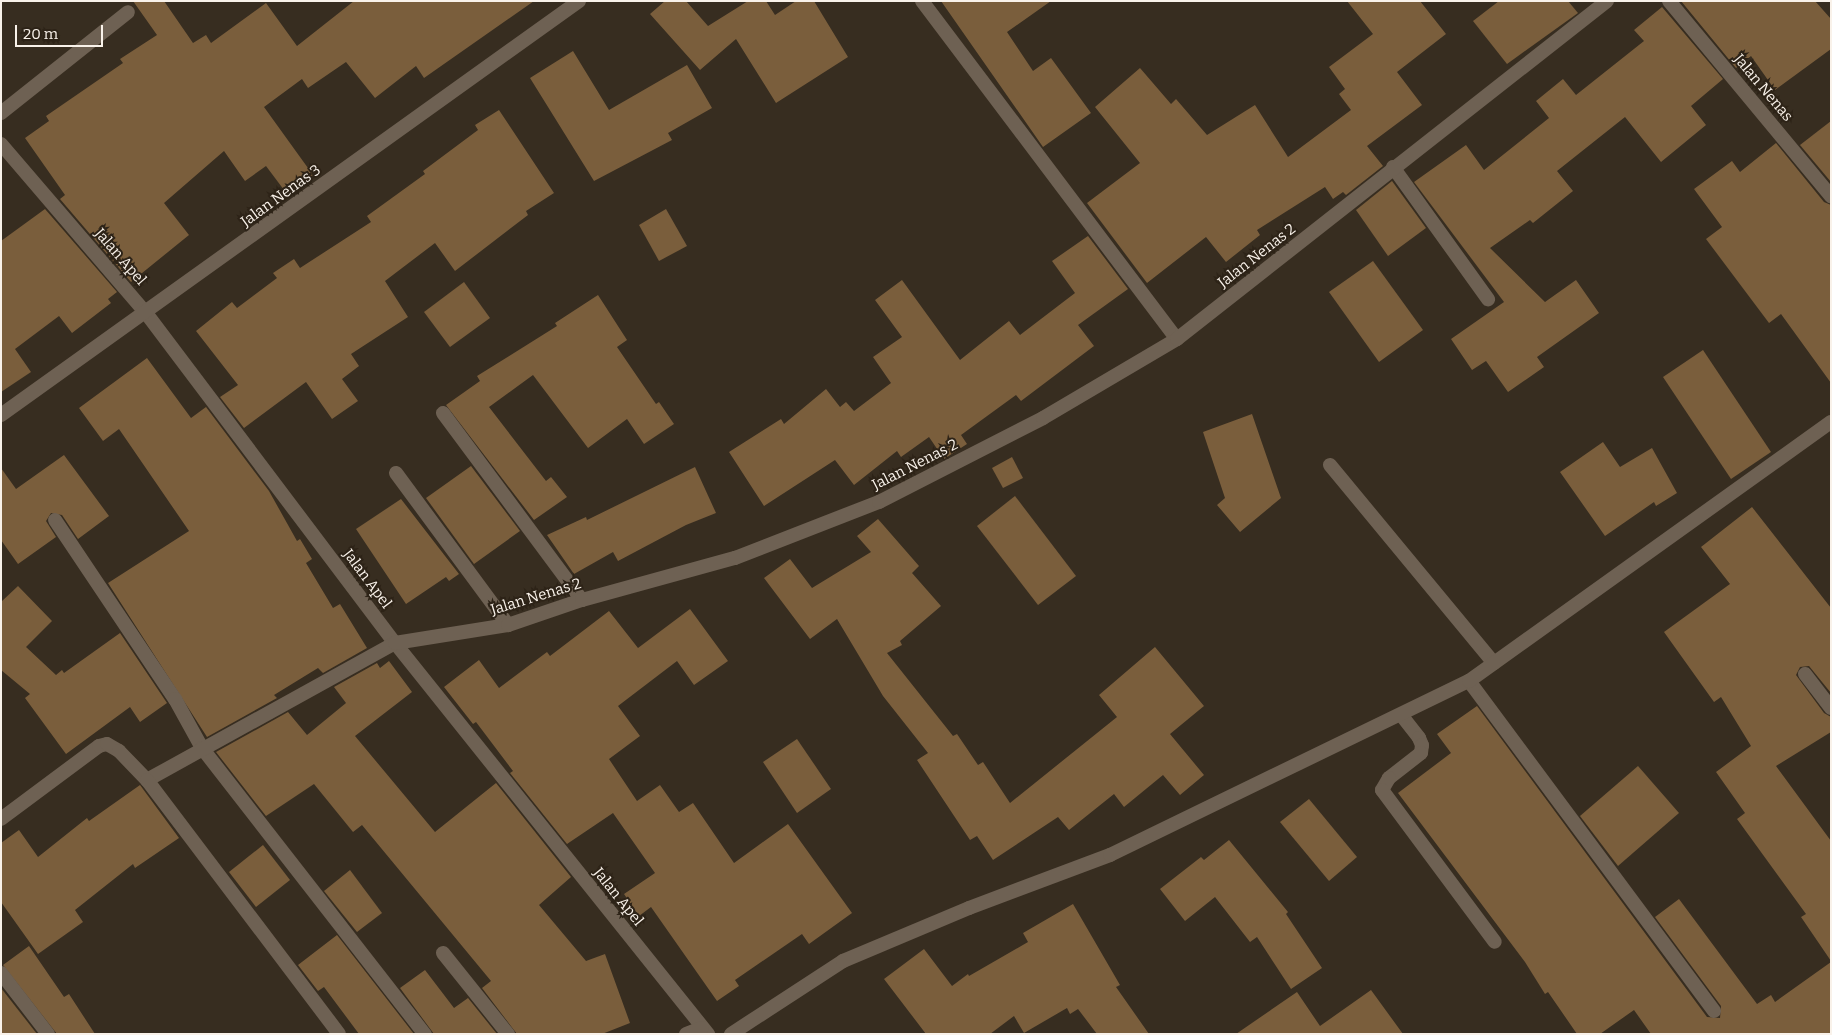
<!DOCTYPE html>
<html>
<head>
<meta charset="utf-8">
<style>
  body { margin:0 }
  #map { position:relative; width:1832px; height:1035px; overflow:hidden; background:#372d20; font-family:Bitter,serif }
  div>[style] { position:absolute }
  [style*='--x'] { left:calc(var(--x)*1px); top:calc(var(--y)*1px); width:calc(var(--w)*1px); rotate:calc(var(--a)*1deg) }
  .building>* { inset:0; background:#7a5e3c }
  .service>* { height:14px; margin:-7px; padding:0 7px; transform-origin:7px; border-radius:7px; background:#6e6153 }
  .minor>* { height:14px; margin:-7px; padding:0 7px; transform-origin:7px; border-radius:7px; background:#6e6153 }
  span { translate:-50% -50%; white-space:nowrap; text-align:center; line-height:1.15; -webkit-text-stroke:4px #2d2317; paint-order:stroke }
  .street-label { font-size:15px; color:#f9f2ea }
  .frame { position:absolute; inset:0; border:2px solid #f9f2ea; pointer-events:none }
  .scale { position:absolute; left:15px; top:25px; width:88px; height:22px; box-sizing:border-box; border:2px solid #f9f2ea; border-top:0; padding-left:6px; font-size:15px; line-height:18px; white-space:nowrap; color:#f9f2ea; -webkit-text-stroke:4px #2d2317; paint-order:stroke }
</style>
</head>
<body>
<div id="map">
  <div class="building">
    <i style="clip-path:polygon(133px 1px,164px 1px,193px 43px,206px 35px,211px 43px,266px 3px,297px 46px,354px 1px,534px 1px,424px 78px,416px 66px,375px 98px,346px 62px,308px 88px,302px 79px,264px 107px,313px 175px,287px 194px,266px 166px,245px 181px,224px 151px,164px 203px,189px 235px,131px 282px,60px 199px,65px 195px,25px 138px,49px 121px,46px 116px,123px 63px,120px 59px,157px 35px)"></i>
    <i style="clip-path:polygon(665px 1px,686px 1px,708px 26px,748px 1px,766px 1px,775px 15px,796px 1px,814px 1px,848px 57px,776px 103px,736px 39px,700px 70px,650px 14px)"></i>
    <i style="clip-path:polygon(941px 1px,1051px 1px,1007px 32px,1033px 71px,1051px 58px,1091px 113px,1043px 147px)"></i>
    <i style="clip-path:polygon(1347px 1px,1420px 1px,1446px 34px,1397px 72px,1422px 105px,1367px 146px,1383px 166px,1346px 195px,1343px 192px,1333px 199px,1325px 187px,1257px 230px,1260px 235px,1226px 262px,1206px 237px,1147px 283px,1087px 203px,1140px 163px,1095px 107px,1140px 68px,1171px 104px,1176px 99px,1207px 135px,1255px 105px,1288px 157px,1351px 110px,1339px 94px,1345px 89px,1329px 67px,1373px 34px)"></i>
    <i style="clip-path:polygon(1499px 1px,1568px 1px,1578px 13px,1507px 64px,1473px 21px)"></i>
    <i style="clip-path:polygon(1681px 1px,1815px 1px,1831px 19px,1831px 49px,1775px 90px,1751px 56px,1736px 68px)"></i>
    <i style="clip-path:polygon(1662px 7px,1723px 79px,1691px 106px,1706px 125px,1661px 162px,1625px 117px,1557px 171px,1573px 191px,1533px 223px,1530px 220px,1490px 248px,1545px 302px,1576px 280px,1599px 313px,1537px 357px,1544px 367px,1508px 392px,1486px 361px,1472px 370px,1451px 339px,1504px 302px,1414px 182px,1466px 145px,1484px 170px,1549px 118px,1536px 101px,1563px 79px,1576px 95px,1644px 41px,1634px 30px)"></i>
    <i style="clip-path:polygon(573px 51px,609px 110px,687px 65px,712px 108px,668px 133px,672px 140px,594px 181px,530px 78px)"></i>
    <i style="clip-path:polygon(499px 110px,554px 193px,526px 211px,528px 215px,455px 271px,435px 243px,385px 281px,408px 317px,351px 354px,359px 366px,342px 379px,358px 401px,332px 419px,306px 382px,244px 428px,220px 397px,238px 385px,196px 331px,232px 302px,237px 308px,277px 278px,273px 273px,294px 259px,300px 268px,371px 222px,367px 216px,425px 174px,423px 171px,478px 130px,475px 125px)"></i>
    <i style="clip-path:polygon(1831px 121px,1831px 182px,1800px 145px)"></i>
    <i style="clip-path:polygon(1776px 143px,1824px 202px,1831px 205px,1831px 383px,1781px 314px,1769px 323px,1706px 239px,1722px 227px,1694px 189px,1732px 161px,1740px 172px)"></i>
    <i style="clip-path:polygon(1392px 181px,1426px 228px,1388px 256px,1356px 210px)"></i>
    <i style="clip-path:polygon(45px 209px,117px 292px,108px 299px,111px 303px,72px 333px,59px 316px,15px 349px,31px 372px,1px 392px,1px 241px)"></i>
    <i style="clip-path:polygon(666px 209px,687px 246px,659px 261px,639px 225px)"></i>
    <i style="clip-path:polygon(1088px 236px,1128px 289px,1078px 325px,1094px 346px,1021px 401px,1016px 395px,961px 435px,967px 444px,944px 459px,929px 437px,901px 457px,897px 451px,854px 485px,835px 460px,764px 506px,729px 452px,781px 419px,784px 424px,826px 389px,840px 407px,846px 402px,854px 411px,891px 383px,873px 357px,902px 337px,875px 300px,902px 280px,960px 360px,1009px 321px,1020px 335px,1075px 293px,1052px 261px)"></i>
    <i style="clip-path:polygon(1373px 261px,1423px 330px,1379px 362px,1329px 292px)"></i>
    <i style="clip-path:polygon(464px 282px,490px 318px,450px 347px,424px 312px)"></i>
    <i style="clip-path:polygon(598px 295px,627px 340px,617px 347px,656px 404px,659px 402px,674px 424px,644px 444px,627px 419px,588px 448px,533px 375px,489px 407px,546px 481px,551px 477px,567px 497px,534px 520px,446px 405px,480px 381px,477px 376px,557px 326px,555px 323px)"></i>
    <i style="clip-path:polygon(1703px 350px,1771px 452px,1731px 479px,1663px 377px)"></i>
    <i style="clip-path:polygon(147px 358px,191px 418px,206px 407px,269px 491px,297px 541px,300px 539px,312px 559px,306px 563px,333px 608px,340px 604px,367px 648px,323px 673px,318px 668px,274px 695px,277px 698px,207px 737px,108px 583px,189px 531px,119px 429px,103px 441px,79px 408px)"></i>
    <i style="clip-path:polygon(1252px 414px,1281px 498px,1240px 532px,1217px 505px,1225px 498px,1203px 432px)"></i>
    <i style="clip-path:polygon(1603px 442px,1620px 467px,1652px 448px,1677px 493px,1656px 506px,1654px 502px,1605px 536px,1560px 472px)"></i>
    <i style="clip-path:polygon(64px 455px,109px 516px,78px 539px,62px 515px,51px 513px,46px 521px,56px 537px,18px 564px,1px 540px,1px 468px,16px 489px)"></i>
    <i style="clip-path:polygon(1012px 457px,1023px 478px,1003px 488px,992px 468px)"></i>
    <i style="clip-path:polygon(471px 466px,520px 531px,474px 564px,426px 498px)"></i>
    <i style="clip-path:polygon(695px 467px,716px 513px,686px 525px,618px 561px,613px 552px,574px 574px,547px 535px,586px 517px,587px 520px)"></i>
    <i style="clip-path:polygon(1015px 496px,1076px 576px,1038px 605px,977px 526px)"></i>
    <i style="clip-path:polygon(401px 499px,459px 574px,449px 581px,446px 577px,406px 604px,356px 529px)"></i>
    <i style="clip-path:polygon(1752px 507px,1831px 608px,1831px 693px,1809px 666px,1800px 667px,1796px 675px,1824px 713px,1831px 717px,1831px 732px,1776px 766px,1831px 841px,1831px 961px,1801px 917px,1806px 914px,1737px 819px,1745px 813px,1716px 772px,1751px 746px,1721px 697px,1714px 702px,1664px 632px,1730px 584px,1701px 547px)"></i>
    <i style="clip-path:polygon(878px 519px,919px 566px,912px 573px,941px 606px,900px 641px,902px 645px,887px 653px,953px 736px,957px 734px,978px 765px,983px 762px,1010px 803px,1117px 717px,1099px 695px,1155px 647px,1204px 706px,1170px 734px,1204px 775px,1180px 795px,1163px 775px,1124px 807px,1114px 794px,1069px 830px,1058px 817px,993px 860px,977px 836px,970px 840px,917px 760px,928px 753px,883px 696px,837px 619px,810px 639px,764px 578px,790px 559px,812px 588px,871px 552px,857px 536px)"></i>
    <i style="clip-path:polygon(18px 586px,52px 621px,26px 647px,56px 675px,62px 670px,64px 673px,120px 633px,167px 703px,140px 722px,130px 707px,66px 754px,25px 698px,30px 694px,1px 670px,1px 602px)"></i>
    <i style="clip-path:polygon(690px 609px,728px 661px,694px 685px,677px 661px,618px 706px,640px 736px,609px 759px,637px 801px,660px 785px,679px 812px,693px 803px,734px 863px,788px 824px,852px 913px,809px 944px,802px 934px,735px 980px,739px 986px,717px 1001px,651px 907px,639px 916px,624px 894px,655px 873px,613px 813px,567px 844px,510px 773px,513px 771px,476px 722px,473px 724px,444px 687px,479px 660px,499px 688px,547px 652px,550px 656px,609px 611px,638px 648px)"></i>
    <i style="clip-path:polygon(389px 661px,412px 692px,355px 736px,435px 832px,496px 783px,571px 877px,539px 905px,586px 961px,605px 954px,630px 1023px,602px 1034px,517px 1034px,482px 988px,491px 981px,362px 825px,353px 832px,314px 784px,266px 816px,216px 752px,288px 712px,307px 735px,346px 703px,334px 687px,377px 663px,380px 668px)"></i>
    <i style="clip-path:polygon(1477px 706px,1707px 1017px,1720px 1018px,1721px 1006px,1655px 917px,1679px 899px,1757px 1004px,1771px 995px,1775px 1002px,1831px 962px,1831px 1034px,1651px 1034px,1634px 1010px,1600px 1034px,1577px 1034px,1548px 992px,1545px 994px,1525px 962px,1398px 793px,1451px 753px,1437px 734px)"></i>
    <i style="clip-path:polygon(797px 739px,831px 789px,797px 813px,763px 762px)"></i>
    <i style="clip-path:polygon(1638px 766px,1679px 813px,1618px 866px,1580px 816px)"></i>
    <i style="clip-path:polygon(140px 785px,179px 838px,135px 868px,133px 864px,75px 910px,83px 922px,38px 954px,1px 902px,1px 843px,19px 830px,38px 857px,87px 818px,89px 821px)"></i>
    <i style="clip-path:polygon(1309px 799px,1357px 857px,1329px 881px,1280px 822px)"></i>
    <i style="clip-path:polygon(1229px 840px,1288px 912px,1286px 914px,1322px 968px,1291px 989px,1257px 937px,1250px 942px,1215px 897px,1185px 921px,1160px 889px,1201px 857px,1204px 860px)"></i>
    <i style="clip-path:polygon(263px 845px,290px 880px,256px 907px,229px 872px)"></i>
    <i style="clip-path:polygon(350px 870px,382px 913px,357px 932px,324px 891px)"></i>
    <i style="clip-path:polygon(1073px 904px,1120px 985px,1116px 987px,1149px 1034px,1097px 1034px,1078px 1009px,1070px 1014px,1067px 1008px,1024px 1033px,1014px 1016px,990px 1034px,926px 1034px,884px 979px,924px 949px,952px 986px,968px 974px,969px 976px,1028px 942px,1023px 933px)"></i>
    <i style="clip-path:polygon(337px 935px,414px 1034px,359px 1034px,324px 987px,318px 991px,298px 965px)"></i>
    <i style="clip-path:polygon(29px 946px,64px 997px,69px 994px,95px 1034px,57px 1034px,3px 965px)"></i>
    <i style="clip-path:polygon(425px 970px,454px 1008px,468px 998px,497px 1034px,434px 1034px,400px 988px)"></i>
    <i style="clip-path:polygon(1px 988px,37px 1034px,1px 1034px)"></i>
    <i style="clip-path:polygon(1371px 990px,1403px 1034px,1236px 1034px,1297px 992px,1320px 1026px)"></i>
  </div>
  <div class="service">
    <i style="--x:1330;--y:465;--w:257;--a:50.4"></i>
    <i style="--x:1402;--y:716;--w:28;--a:52"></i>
    <i style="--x:1419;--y:738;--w:8;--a:67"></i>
    <i style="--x:1422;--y:745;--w:8;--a:97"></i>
    <i style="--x:1421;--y:753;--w:41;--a:142"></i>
    <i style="--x:1389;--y:778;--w:14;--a:120"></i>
    <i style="--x:1382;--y:790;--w:189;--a:53.4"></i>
  </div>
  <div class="minor">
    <i style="--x:922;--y:1;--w:423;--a:53"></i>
    <i style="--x:1669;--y:1;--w:254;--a:50.3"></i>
    <i style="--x:1;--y:113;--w:162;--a:-38.5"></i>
    <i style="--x:1;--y:144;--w:223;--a:49.4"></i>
    <i style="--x:146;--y:313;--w:413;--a:53"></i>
    <i style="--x:395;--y:643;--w:501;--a:51.32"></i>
    <i style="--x:1393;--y:167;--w:163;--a:54.3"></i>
    <i style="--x:443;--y:413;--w:233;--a:53.4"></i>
    <i style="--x:1;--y:415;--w:711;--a:-35.61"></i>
    <i style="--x:396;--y:473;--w:189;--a:53.6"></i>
    <i style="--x:55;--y:520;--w:216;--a:56.2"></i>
    <i style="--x:175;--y:699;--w:56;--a:61.1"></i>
    <i style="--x:202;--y:748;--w:363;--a:52.1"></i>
    <i style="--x:1805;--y:674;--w:43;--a:52.6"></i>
    <i style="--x:1469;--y:681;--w:411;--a:53.4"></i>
    <i style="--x:147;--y:780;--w:283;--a:-28.9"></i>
    <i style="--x:395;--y:643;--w:114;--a:-9.1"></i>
    <i style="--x:508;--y:625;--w:78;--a:-18.7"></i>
    <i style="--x:582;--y:600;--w:159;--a:-15.4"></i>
    <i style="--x:735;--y:558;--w:155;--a:-21.3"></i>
    <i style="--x:879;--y:502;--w:184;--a:-27.1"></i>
    <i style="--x:1043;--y:418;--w:156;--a:-30.5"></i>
    <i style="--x:1177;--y:339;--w:547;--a:-38.17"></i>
    <i style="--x:1;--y:819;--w:122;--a:-36.7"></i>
    <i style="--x:99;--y:746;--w:8;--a:-14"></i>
    <i style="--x:107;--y:744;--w:14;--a:30"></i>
    <i style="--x:119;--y:751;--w:40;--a:46"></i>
    <i style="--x:147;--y:780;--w:318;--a:52.9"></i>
    <i style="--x:443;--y:953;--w:104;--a:51.3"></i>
    <i style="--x:1;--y:973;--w:77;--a:52.4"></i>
    <i style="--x:686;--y:1034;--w:17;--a:-21"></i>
    <i style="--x:731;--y:1034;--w:134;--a:-33.1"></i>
    <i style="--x:843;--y:961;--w:137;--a:-22.8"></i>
    <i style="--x:969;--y:908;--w:151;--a:-20.6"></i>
    <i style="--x:1110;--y:855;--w:399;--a:-25.9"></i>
    <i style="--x:1469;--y:681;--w:445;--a:-35.6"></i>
  </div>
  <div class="street-label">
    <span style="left:1763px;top:88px;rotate:50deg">Jalan Nenas</span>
    <span style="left:281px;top:196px;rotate:-36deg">Jalan Nenas 3</span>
    <span style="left:1257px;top:256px;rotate:-38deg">Jalan Nenas 2</span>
    <span style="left:120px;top:257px;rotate:49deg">Jalan Apel</span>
    <span style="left:915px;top:465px;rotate:-27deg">Jalan Nenas 2</span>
    <span style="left:367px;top:579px;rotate:53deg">Jalan Apel</span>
    <span style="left:536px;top:597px;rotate:-17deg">Jalan Nenas 2</span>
    <span style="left:618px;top:897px;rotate:51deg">Jalan Apel</span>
  </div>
  <div class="frame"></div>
  <div class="scale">20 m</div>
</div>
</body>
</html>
